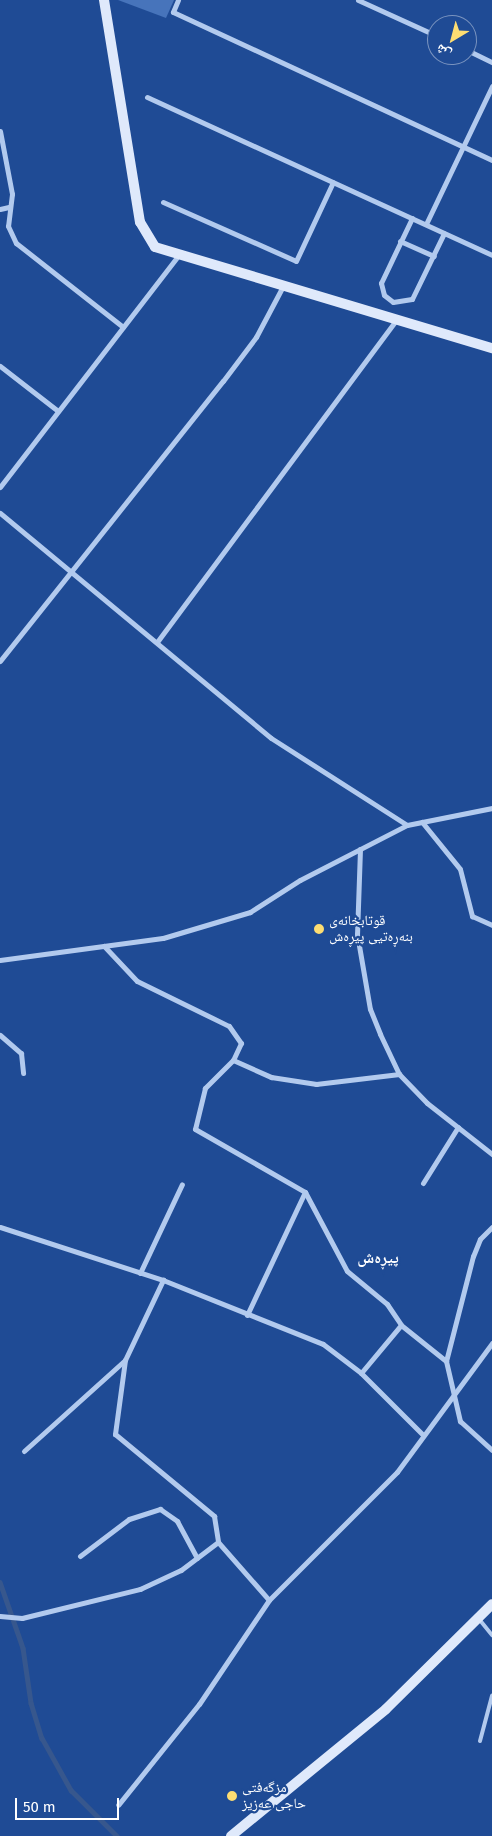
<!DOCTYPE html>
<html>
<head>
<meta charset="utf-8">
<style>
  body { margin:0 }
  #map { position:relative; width:492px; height:1836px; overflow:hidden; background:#1f4b95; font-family:"Fira Sans","Noto Naskh Arabic",sans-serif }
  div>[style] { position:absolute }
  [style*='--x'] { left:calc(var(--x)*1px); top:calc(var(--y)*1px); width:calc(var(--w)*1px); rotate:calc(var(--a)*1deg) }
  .stream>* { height:4.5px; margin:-2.25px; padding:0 2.25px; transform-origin:2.25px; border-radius:2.25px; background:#37578d }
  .building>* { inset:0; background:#4774bb }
  .lane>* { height:4px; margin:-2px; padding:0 2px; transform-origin:2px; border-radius:2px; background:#b2caee }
  .street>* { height:5px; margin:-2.5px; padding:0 2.5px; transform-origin:2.5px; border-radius:2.5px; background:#b2caee }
  .secondary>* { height:10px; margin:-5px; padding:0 5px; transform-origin:5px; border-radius:5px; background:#dfe9fb }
  .dots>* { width:14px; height:14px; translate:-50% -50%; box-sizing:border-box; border:2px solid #1f4b95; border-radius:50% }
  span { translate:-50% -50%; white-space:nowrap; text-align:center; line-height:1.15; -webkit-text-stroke:4.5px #1f4b95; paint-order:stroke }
  .poi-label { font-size:14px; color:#fff }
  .left { translate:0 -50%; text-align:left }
  .quarter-label { font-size:16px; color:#fff; font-weight:700 }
  .north { position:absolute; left:427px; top:15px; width:50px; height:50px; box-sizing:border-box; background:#1f4b95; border:1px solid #7993bf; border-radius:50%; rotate:217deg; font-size:14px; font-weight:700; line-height:20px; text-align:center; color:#fff }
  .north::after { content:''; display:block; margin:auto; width:18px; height:22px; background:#fddd72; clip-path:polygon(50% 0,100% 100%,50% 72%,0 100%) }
  .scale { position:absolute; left:15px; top:1798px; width:104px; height:22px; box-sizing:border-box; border:2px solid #fff; border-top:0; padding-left:6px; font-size:15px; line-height:18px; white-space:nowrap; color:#fff; -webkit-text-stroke:4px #1f4b95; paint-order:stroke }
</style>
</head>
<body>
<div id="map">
  <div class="stream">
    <i style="--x:0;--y:1582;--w:70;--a:70.8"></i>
    <i style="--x:23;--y:1648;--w:56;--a:81.7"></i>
    <i style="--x:31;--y:1703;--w:37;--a:73"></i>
    <i style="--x:42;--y:1738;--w:60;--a:60.9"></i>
    <i style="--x:71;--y:1790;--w:65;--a:45"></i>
  </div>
  <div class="building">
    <i style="clip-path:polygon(118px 0,174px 0,166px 18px)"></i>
  </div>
  <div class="lane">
    <i style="--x:479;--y:1619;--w:21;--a:51"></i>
    <i style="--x:480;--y:1741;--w:47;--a:-75.1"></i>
  </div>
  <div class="street">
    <i style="--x:178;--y:0;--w:13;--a:113"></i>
    <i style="--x:173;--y:12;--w:352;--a:24.9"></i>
    <i style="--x:358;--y:0;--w:87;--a:24.5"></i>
    <i style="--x:467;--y:50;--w:28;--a:26"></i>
    <i style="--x:147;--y:97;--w:379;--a:24.6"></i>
    <i style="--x:0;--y:131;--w:64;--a:79.2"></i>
    <i style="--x:12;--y:194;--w:32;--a:97"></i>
    <i style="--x:8;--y:226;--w:19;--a:65"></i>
    <i style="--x:16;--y:243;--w:136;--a:38.1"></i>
    <i style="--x:163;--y:202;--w:145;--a:23.9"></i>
    <i style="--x:296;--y:261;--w:87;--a:-64.9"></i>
    <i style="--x:0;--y:209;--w:9;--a:-13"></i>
    <i style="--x:412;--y:218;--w:72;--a:115.5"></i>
    <i style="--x:381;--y:283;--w:12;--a:76"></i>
    <i style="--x:384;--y:295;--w:11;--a:38"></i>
    <i style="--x:393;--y:302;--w:19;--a:-9"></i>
    <i style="--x:412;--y:299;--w:73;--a:-64.1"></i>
    <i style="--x:426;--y:224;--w:153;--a:-64.4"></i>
    <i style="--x:400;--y:241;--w:37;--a:24"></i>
    <i style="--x:0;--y:366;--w:73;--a:37.8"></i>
    <i style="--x:0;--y:487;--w:290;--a:-52.4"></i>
    <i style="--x:0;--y:513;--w:352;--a:39.7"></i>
    <i style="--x:271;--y:738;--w:161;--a:32.6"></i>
    <i style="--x:157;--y:642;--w:402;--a:-53.4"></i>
    <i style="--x:0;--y:661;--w:358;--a:-51.5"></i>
    <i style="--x:223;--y:381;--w:55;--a:-53.1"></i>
    <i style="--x:256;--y:337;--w:58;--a:-62.1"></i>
    <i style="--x:422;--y:822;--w:60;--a:51"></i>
    <i style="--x:460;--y:869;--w:49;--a:75.7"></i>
    <i style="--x:472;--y:916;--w:22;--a:24"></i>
    <i style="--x:360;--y:849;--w:85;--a:92"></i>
    <i style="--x:357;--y:934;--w:76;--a:80.2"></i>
    <i style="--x:370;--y:1009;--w:27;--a:68"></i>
    <i style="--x:380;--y:1034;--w:44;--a:64.6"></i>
    <i style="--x:399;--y:1074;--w:40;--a:46"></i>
    <i style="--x:427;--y:1103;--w:83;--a:38.1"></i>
    <i style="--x:104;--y:946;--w:48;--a:46.7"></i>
    <i style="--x:137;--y:981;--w:102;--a:26.1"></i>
    <i style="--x:229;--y:1026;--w:21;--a:55"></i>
    <i style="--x:241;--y:1043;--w:19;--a:115"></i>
    <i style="--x:233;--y:1060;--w:40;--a:135"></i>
    <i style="--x:205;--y:1088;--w:42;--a:103.7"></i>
    <i style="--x:195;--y:1129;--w:127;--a:29.8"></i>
    <i style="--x:305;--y:1192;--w:89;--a:62"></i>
    <i style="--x:347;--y:1271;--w:52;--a:39.5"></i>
    <i style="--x:387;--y:1304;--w:25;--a:56"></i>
    <i style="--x:0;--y:960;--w:164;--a:-7.7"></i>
    <i style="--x:163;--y:938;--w:91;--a:-16.6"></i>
    <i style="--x:250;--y:912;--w:59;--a:-32.6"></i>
    <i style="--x:300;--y:880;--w:120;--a:-27.2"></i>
    <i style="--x:407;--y:825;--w:87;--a:-11.3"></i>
    <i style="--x:0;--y:1035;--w:28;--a:41"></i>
    <i style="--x:21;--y:1053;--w:20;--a:84"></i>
    <i style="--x:233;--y:1060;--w:42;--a:24.1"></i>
    <i style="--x:271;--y:1077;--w:46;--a:8.8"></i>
    <i style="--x:316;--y:1084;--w:84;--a:-6.9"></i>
    <i style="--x:423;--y:1183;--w:66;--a:-58"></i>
    <i style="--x:0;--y:1227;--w:171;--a:18"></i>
    <i style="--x:163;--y:1280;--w:172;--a:21.8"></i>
    <i style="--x:323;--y:1344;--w:48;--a:37.3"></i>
    <i style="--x:361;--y:1373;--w:62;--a:-50.2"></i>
    <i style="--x:401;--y:1325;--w:58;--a:38.7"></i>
    <i style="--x:492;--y:1227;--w:17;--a:135"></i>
    <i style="--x:480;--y:1239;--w:18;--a:112"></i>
    <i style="--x:473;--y:1256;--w:108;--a:104.4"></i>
    <i style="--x:446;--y:1361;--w:62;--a:76.9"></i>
    <i style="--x:460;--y:1421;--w:43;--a:42.2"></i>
    <i style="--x:140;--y:1273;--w:98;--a:-64.7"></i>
    <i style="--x:247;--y:1315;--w:136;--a:-64.8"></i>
    <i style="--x:125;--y:1360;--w:75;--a:97.7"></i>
    <i style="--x:115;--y:1434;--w:129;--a:39.6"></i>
    <i style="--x:214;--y:1516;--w:26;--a:81"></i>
    <i style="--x:361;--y:1373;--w:86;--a:45"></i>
    <i style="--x:24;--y:1451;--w:136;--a:-42"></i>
    <i style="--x:125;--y:1360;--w:89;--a:-64.6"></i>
    <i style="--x:80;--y:1556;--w:61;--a:-37.1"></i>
    <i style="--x:129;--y:1519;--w:33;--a:-18"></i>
    <i style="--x:160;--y:1509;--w:21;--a:35"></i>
    <i style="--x:177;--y:1521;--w:42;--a:61.6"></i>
    <i style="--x:269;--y:1600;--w:181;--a:-45"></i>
    <i style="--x:397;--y:1472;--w:160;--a:-53.6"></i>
    <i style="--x:0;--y:1616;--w:22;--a:5"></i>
    <i style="--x:22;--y:1618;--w:122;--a:-13.8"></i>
    <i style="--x:140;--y:1589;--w:45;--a:-24.9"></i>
    <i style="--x:181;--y:1570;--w:46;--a:-37.1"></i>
    <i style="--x:218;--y:1542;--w:77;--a:48.7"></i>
    <i style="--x:269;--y:1600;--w:125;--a:123.9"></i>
    <i style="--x:199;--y:1704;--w:129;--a:128.7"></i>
  </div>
  <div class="secondary">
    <i style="--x:104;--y:0;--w:225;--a:80.8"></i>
    <i style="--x:140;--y:222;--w:29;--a:59"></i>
    <i style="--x:155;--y:247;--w:352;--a:16.7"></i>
    <i style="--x:231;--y:1836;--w:200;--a:-39.3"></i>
    <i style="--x:386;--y:1709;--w:149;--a:-44.7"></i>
  </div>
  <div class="dots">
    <i style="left:319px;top:929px;background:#fddd72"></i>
    <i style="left:232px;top:1796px;background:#fddd72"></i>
  </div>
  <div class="poi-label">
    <span class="left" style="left:329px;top:929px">قوتابخانەی<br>بنەڕەتیی پیڕەش</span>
    <span class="left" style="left:242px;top:1796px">مزگەفتی<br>حاجی عەزیز</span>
  </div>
  <div class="quarter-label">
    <span style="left:378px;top:1258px">پیڕەش</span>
  </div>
  <div class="north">ش</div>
  <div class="scale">50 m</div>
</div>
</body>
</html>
